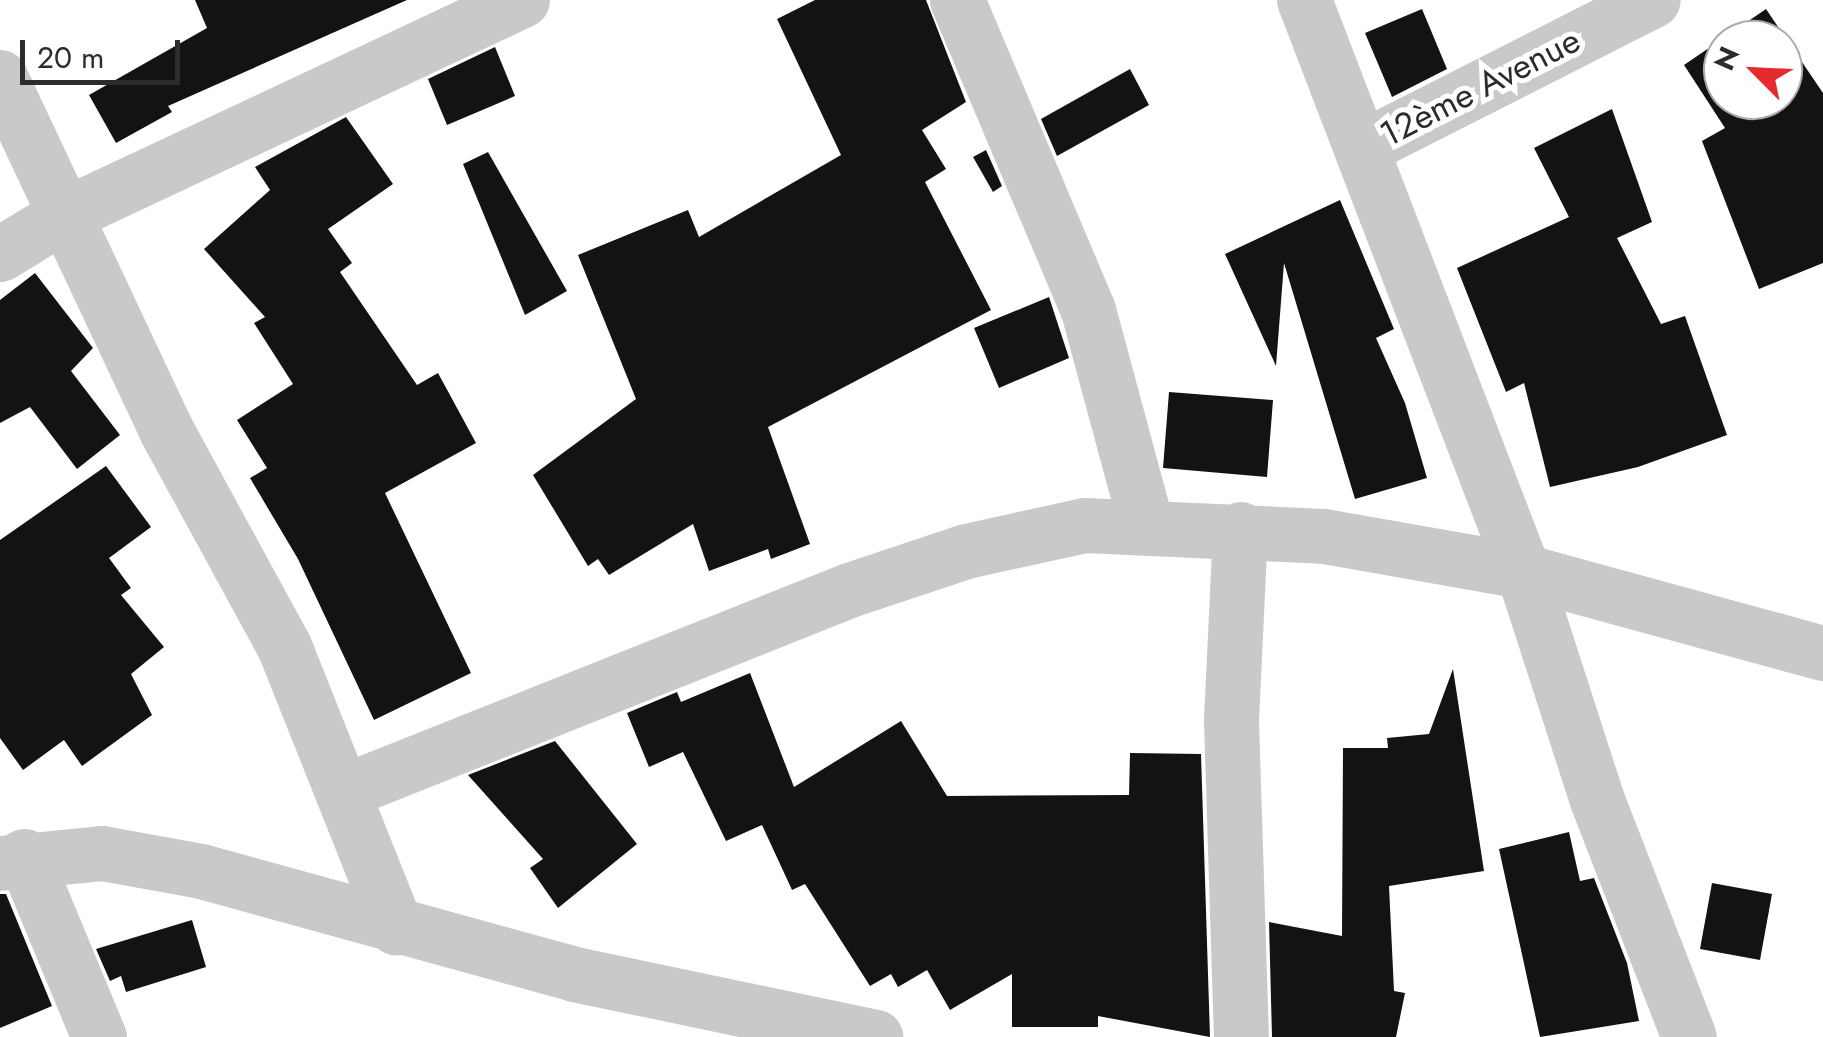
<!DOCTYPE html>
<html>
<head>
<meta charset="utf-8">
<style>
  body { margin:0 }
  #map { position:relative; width:1823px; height:1037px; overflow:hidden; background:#fff; font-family:Jost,sans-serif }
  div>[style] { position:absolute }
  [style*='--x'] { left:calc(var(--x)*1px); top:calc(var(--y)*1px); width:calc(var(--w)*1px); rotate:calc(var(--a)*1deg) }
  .building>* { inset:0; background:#131313 }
  .minor>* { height:55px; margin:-27.5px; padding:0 27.5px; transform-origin:27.5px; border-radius:27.5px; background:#c9c9c9 }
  span { translate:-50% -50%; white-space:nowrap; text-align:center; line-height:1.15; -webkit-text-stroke:10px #fff; paint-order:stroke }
  .street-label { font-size:35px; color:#2c2c2c }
  .north { position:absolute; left:1703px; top:20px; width:100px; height:100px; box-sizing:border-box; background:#fff; border:2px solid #ababab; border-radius:50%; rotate:294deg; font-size:28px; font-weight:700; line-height:40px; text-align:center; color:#2c2c2c }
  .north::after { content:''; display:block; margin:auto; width:35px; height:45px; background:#e72a2c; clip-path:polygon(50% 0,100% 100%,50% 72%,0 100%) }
  .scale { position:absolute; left:20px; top:40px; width:160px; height:45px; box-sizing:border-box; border:5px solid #2c2c2c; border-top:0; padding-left:12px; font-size:30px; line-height:35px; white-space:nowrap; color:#2c2c2c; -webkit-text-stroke:8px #fff; paint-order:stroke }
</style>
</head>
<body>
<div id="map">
  <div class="building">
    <i style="clip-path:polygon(195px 0,407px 0,168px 106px,172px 112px,116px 143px,89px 95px,207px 28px)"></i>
    <i style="clip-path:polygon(815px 0,926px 0,966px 102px,922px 130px,946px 169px,925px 182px,991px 310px,768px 427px,810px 544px,771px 559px,768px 549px,709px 571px,693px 524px,609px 575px,598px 559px,588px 566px,533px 475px,636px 399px,578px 255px,688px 210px,699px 237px,841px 155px,777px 19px)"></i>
    <i style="clip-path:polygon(1422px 9px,1447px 69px,1392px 97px,1365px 33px)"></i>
    <i style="clip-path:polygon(evenodd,1766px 9px,1823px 93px,1823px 263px,1759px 289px,1702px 141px,1725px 128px,1684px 65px,1766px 9px,1723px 40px,1783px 40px,1783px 100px,1723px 100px,1723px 40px)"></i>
    <i style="clip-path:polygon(495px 47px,515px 96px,447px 125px,428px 79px)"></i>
    <i style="clip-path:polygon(1130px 69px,1149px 105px,1057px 156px,1041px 119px)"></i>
    <i style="clip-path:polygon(1612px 109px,1652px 222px,1617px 238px,1661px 324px,1685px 316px,1727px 435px,1638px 467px,1550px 487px,1524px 383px,1506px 392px,1457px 268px,1569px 217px,1534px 148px)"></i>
    <i style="clip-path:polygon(346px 117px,393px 184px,328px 229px,352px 263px,340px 272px,417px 385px,438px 373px,476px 443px,385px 493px,471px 673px,374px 720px,298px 559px,250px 478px,267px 468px,237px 420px,293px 384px,254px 323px,265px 317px,204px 249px,270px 190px,255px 167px)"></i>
    <i style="clip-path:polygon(986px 150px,1002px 186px,993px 192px,973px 157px)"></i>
    <i style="clip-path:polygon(488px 152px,567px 291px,525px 315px,463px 164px)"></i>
    <i style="clip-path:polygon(1340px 200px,1394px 329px,1376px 338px,1405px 403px,1427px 478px,1355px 499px,1284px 263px,1276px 366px,1225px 254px)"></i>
    <i style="clip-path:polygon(35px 273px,93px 348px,71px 371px,120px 435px,77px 469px,30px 407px,0 423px,0 300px)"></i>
    <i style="clip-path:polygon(1049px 297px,1069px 358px,999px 388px,974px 328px)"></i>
    <i style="clip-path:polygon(1169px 392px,1273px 400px,1267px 477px,1163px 468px)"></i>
    <i style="clip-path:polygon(106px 466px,151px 527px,109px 558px,131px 588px,121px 595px,164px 647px,131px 674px,152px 715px,82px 766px,64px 740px,23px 770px,0 738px,0 540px)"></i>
    <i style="clip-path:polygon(1453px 669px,1484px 871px,1389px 886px,1394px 991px,1405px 993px,1396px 1037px,1272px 1037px,1269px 922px,1342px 936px,1343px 748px,1388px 748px,1387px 738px,1429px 734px)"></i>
    <i style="clip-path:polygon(750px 673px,794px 787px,901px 721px,947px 796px,1129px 795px,1130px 753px,1201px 754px,1210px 1037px,1098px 1016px,1098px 1027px,1012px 1027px,1012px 974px,950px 1010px,927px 970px,898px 987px,891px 974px,870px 986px,805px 884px,792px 890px,762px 825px,726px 841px,683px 752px,649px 767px,627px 713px,677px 692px,681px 702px)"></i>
    <i style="clip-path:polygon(555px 741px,637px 844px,558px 908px,530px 868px,543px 859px,468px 775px)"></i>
    <i style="clip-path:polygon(1569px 832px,1580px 881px,1594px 878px,1627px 963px,1639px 1021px,1540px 1037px,1499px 849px)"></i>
    <i style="clip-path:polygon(1712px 883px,1772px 894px,1760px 960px,1700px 949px)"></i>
    <i style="clip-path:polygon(0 894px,6px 894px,52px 1006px,0 1028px)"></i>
    <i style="clip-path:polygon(192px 920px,206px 967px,126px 992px,121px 976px,110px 981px,96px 949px)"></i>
  </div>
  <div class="minor">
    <i style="--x:957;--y:0;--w:337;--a:67.1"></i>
    <i style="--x:1088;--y:310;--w:223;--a:74.9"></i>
    <i style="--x:1304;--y:0;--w:612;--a:69.02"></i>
    <i style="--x:1523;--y:571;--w:241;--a:72.1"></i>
    <i style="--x:1597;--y:800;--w:254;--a:68.8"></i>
    <i style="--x:0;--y:77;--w:390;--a:64.8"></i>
    <i style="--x:166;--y:430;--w:246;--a:61.4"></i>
    <i style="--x:284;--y:646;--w:303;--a:68.3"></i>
    <i style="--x:1361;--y:148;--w:327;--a:-26.9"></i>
    <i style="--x:0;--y:254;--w:75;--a:-31.4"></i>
    <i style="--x:64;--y:215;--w:506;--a:-25.15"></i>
    <i style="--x:1240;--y:529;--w:192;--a:92.7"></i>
    <i style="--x:1231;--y:721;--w:316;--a:88.2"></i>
    <i style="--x:342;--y:792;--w:546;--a:-21.72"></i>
    <i style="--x:849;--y:590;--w:123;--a:-18.4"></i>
    <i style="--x:966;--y:551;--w:121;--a:-12.4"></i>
    <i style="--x:1084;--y:525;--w:240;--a:2.6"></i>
    <i style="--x:1324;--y:536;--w:202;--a:10"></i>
    <i style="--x:1523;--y:571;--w:311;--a:15.3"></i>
    <i style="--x:24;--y:856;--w:196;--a:67.5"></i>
    <i style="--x:0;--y:863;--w:102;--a:-5.6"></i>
    <i style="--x:102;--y:853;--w:101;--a:10.3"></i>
    <i style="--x:201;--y:871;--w:387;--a:15.4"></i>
    <i style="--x:574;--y:974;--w:308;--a:11.8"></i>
  </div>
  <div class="street-label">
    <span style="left:1480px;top:87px;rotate:-27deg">12ème Avenue</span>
  </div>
  <div class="north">N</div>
  <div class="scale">20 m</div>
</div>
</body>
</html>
